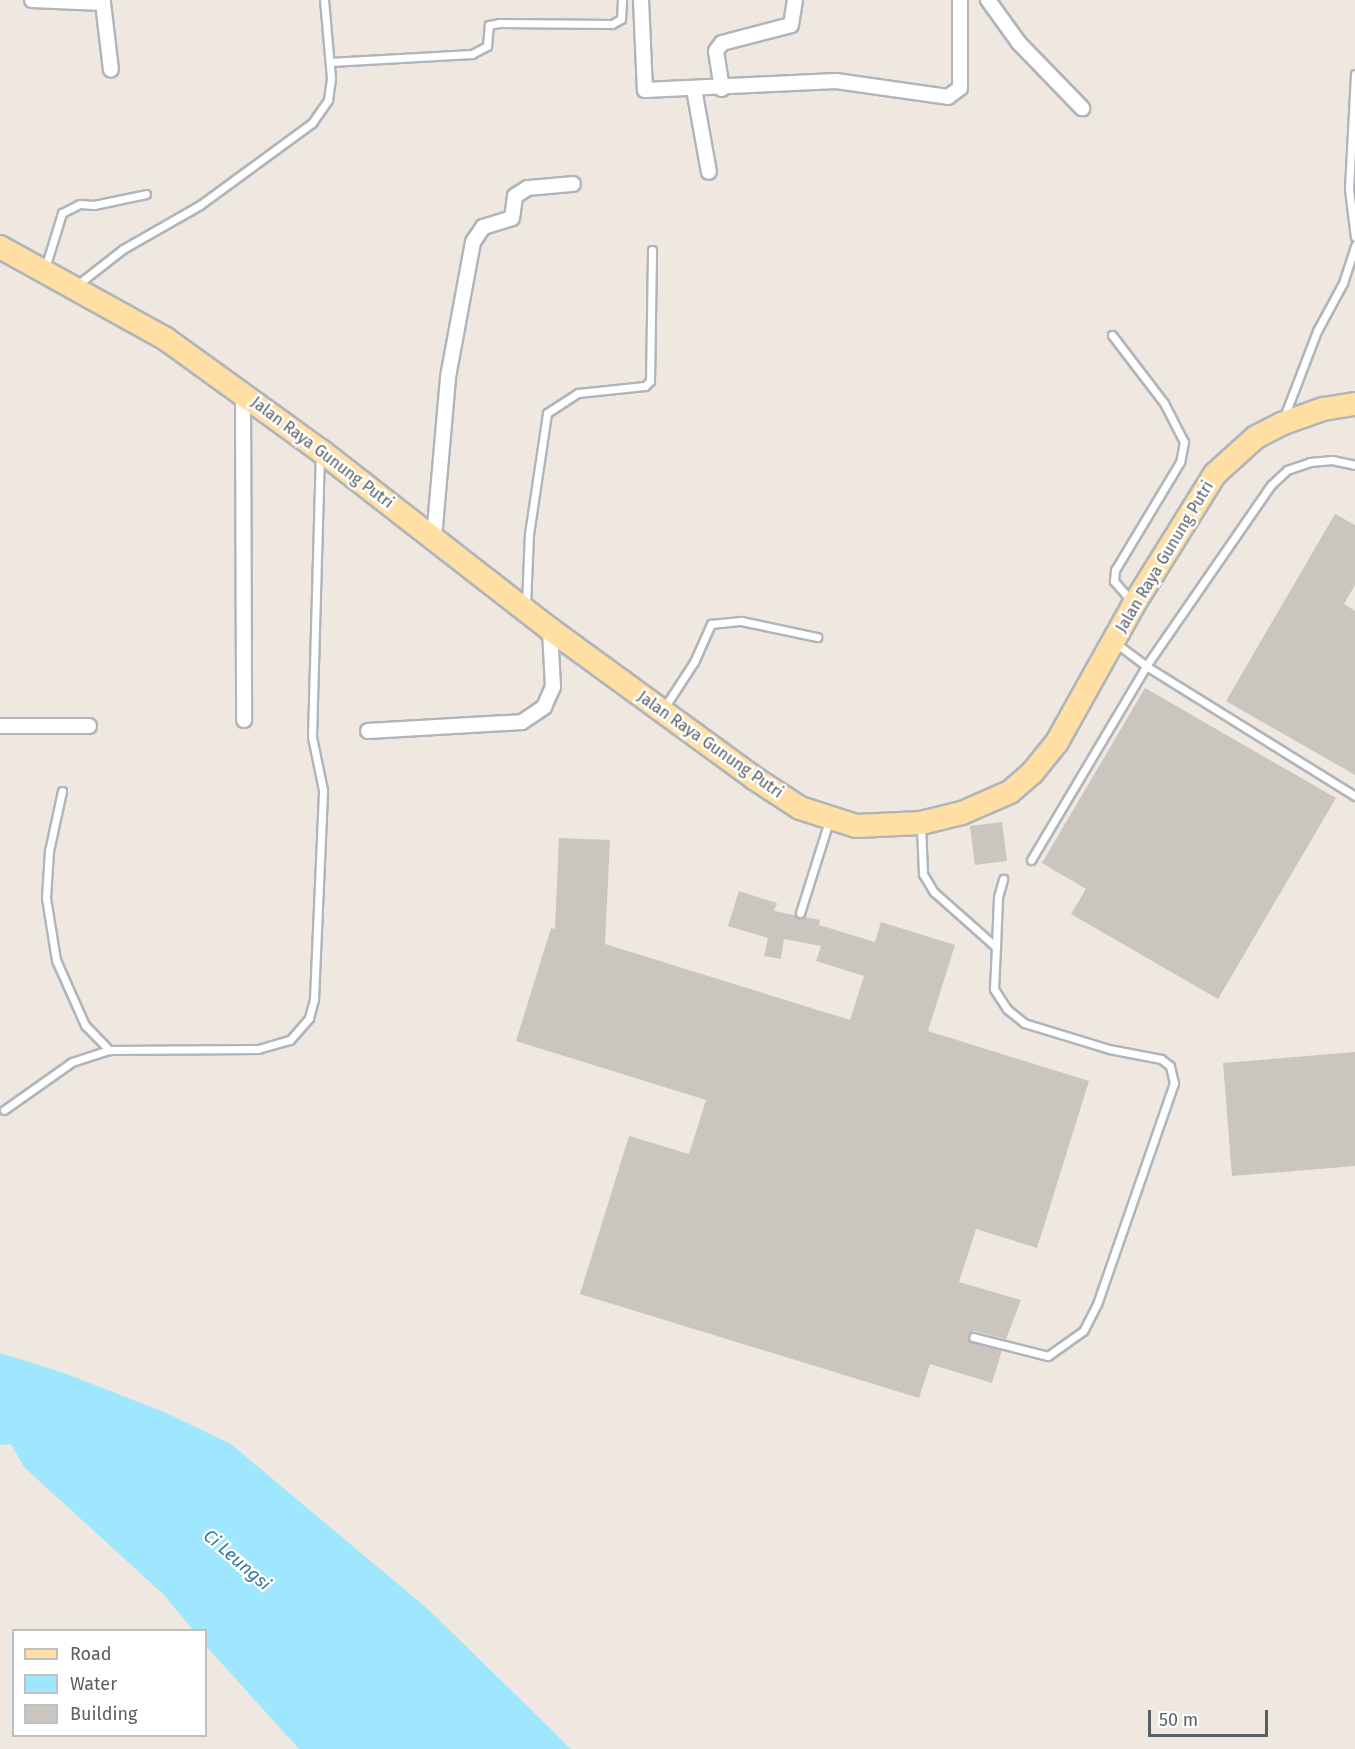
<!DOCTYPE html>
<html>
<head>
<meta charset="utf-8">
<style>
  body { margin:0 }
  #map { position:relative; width:1355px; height:1749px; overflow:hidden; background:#eee8e0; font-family:"Fira Sans",sans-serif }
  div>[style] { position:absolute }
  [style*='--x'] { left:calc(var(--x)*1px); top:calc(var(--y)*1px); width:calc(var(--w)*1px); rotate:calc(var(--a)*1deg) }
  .water>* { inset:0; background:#9ee7ff }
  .building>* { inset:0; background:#cac5bf }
  .roads { filter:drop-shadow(2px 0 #b1b5b9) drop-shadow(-2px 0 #b1b5b9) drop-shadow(0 2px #b1b5b9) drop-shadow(0 -2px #b1b5b9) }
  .service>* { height:7px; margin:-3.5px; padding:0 3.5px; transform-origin:3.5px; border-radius:3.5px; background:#fff }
  .minor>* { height:14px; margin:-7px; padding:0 7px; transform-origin:7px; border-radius:7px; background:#fff }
  .primary>* { height:22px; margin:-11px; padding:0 11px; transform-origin:11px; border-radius:11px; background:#ffdfa3 }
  span { translate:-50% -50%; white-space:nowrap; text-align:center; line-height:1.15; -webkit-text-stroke:5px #fff; paint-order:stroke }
  .street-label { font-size:16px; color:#595f63 }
  .water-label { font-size:18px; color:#2e789d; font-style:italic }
  .legend { position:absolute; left:12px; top:1629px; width:195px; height:108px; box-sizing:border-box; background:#fff; border:2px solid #bdbfc1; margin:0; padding:8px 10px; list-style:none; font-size:18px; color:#595f63 }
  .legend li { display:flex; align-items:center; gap:12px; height:30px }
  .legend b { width:30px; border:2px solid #bdbfc1 }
  .scale { position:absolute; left:1148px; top:1710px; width:120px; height:27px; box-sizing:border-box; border:3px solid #595f63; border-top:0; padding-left:8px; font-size:18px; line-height:21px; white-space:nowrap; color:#595f63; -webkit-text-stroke:4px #fff; paint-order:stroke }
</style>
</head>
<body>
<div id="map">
  <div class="water">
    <i style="clip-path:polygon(0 1353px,64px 1373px,164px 1412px,231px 1444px,430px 1611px,571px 1749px,299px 1749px,206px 1646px,206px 1630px,193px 1630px,164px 1595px,24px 1467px,11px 1444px,0 1445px)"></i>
  </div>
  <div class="building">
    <i style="clip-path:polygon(1335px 514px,1355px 525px,1355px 585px,1344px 604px,1355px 611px,1355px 775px,1226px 701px)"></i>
    <i style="clip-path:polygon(1145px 688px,1336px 798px,1218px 999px,1071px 914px,1086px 889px,1042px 863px)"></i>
    <i style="clip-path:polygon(1002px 822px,1007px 861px,975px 865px,970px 826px)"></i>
    <i style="clip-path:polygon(559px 838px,610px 840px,605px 944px,850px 1020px,864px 976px,816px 961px,821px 946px,784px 939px,781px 959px,764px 956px,768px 938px,728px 926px,739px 891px,777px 903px,774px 911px,820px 920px,819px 925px,875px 942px,881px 922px,955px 945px,928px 1031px,1089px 1081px,1037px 1248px,976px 1229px,959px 1282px,1021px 1300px,1006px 1339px,974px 1331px,968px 1335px,971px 1342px,1002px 1350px,992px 1383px,930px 1364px,919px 1398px,580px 1294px,629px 1136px,689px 1154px,706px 1100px,516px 1041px,551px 928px,555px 929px)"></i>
    <i style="clip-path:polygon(1355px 1052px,1355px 1166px,1232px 1176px,1223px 1063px)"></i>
  </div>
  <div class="roads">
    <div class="service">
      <i style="--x:330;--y:62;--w:142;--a:-3.2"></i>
      <i style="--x:472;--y:54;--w:17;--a:-28"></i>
      <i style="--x:487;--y:46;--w:21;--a:-85"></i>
      <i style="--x:489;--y:25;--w:10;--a:-11"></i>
      <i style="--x:499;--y:23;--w:113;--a:0.5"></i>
      <i style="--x:612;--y:24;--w:10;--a:-29"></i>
      <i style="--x:621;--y:19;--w:19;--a:-87"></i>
      <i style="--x:1355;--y:74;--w:115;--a:93"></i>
      <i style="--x:1349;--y:189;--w:48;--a:82.9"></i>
      <i style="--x:45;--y:268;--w:58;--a:-72.8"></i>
      <i style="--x:62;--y:213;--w:20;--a:-27"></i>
      <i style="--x:80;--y:204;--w:14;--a:4"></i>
      <i style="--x:94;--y:205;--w:53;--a:-11.9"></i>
      <i style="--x:77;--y:285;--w:58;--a:-38"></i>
      <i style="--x:123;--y:249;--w:89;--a:-29.7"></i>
      <i style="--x:200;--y:205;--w:139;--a:-36.2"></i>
      <i style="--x:312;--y:123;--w:28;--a:-55"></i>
      <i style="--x:328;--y:100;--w:22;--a:-82"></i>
      <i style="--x:331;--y:78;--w:78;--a:-95.1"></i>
      <i style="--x:1112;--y:335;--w:86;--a:52.6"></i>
      <i style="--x:1164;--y:403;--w:44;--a:62.9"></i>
      <i style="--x:1184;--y:442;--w:20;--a:101"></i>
      <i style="--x:1180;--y:462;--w:126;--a:121"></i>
      <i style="--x:1115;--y:570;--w:11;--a:95"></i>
      <i style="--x:1114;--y:581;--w:28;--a:49"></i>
      <i style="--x:1284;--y:417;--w:92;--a:-69"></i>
      <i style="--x:1317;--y:331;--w:55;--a:-61.6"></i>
      <i style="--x:1343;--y:283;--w:40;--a:-72"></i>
      <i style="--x:526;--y:605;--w:71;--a:-87.6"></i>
      <i style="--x:529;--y:534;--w:122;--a:-81.5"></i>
      <i style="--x:547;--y:413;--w:37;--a:-33"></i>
      <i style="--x:578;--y:393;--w:67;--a:-6"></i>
      <i style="--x:645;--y:386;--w:7;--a:-45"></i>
      <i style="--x:650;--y:381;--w:131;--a:-89.1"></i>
      <i style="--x:1117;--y:644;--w:36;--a:37"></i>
      <i style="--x:1146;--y:666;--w:246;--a:31.9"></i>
      <i style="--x:664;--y:708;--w:55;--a:-56.9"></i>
      <i style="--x:694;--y:662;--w:42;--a:-65.9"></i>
      <i style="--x:711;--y:624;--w:30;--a:-6"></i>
      <i style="--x:741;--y:621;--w:78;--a:11.9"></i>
      <i style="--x:62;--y:791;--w:61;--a:102.2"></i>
      <i style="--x:49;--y:851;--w:47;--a:93.7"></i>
      <i style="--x:46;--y:898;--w:63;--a:80.8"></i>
      <i style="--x:56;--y:960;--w:71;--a:66"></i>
      <i style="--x:85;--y:1025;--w:35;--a:46"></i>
      <i style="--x:921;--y:826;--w:48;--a:87.6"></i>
      <i style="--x:923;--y:874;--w:21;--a:59"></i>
      <i style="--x:934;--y:892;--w:83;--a:41.6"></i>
      <i style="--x:996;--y:947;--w:42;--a:92.7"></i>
      <i style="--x:994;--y:989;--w:24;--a:57"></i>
      <i style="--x:1007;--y:1009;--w:22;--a:39"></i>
      <i style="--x:1024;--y:1023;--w:89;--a:17"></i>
      <i style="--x:1109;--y:1049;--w:53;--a:10.9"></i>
      <i style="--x:1161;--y:1059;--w:11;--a:38"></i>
      <i style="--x:1170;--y:1066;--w:17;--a:77"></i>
      <i style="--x:1174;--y:1083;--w:234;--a:109.2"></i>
      <i style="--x:1097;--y:1304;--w:30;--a:117"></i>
      <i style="--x:1083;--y:1331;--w:43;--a:144.5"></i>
      <i style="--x:1048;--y:1356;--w:77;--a:-165.8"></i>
      <i style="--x:1031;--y:860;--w:226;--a:-59.3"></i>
      <i style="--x:1146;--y:666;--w:220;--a:-55.4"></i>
      <i style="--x:1271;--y:485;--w:22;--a:-43"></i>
      <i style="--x:1287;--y:470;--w:24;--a:-19"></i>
      <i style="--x:1310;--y:462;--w:22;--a:-5"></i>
      <i style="--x:1332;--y:460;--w:24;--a:12"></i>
      <i style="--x:800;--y:913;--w:96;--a:-72.5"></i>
      <i style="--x:996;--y:947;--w:50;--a:-87.7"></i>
      <i style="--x:998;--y:897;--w:19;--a:-74"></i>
      <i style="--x:4;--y:1110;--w:83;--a:-35.2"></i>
      <i style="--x:72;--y:1062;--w:39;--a:-18"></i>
      <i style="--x:109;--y:1050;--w:149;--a:-0.4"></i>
      <i style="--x:258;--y:1049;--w:33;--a:-16"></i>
      <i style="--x:290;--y:1040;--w:29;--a:-49"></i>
      <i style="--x:309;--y:1018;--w:20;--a:-75"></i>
      <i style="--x:314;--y:999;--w:209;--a:-87.5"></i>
      <i style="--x:323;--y:790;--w:54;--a:-101.7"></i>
      <i style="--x:312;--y:737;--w:281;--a:-88.4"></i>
    </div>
    <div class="minor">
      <i style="--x:32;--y:0;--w:71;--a:2.4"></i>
      <i style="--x:103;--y:3;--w:67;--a:83.2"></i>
      <i style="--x:641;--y:0;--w:90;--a:87.5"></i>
      <i style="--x:645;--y:90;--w:191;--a:-2.7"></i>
      <i style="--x:836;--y:81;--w:113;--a:8.1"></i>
      <i style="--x:948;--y:97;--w:15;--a:-37"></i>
      <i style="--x:960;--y:88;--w:88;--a:-90"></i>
      <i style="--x:988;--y:0;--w:53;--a:54.2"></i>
      <i style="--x:1019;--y:43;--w:91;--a:45.9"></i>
      <i style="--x:694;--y:89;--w:84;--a:79.8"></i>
      <i style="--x:722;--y:89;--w:38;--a:-99"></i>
      <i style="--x:716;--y:51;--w:10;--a:-53"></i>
      <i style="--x:722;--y:43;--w:71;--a:-14.6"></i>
      <i style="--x:791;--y:25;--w:25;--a:-81"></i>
      <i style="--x:243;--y:395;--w:325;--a:89.8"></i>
      <i style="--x:434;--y:538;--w:162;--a:-85"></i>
      <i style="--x:448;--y:377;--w:137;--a:-79.5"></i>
      <i style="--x:473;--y:242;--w:18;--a:-56"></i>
      <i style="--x:483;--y:227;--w:30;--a:-17"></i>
      <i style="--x:512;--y:218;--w:22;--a:-82"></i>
      <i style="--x:515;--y:196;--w:15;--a:-32"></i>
      <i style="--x:528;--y:188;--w:45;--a:-5.1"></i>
      <i style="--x:0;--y:726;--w:89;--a:0"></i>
      <i style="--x:368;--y:731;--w:154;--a:-3.3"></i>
      <i style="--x:522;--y:722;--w:27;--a:-34"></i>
      <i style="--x:544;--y:707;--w:22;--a:-66"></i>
      <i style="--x:553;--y:687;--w:58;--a:-93"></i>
    </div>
    <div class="primary">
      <i style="--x:0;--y:247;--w:190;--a:29"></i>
      <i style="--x:166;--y:339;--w:191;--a:35.9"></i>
      <i style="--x:321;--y:451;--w:290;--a:37.9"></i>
      <i style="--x:550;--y:629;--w:253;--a:36.1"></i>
      <i style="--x:754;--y:778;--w:55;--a:33.1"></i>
      <i style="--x:800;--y:808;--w:59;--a:17.8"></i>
      <i style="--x:856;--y:826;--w:65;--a:-2.6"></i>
      <i style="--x:921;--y:823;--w:42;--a:-13.7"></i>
      <i style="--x:962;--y:813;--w:52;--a:-23.6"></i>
      <i style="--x:1010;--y:792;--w:29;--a:-41"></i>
      <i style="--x:1032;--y:773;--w:40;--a:-51"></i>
      <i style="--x:1057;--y:742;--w:158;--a:-60.8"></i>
      <i style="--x:1134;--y:604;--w:153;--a:-58.1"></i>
      <i style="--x:1215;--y:474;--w:55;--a:-42.1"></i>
      <i style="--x:1256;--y:437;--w:28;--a:-27"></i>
      <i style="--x:1281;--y:424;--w:45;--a:-19.7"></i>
      <i style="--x:1323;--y:409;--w:32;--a:-9"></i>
    </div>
  </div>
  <div class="street-label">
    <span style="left:322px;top:453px;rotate:37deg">Jalan Raya Gunung Putri</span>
    <span style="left:1165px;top:557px;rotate:-59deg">Jalan Raya Gunung Putri</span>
    <span style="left:710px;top:745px;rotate:35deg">Jalan Raya Gunung Putri</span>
  </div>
  <div class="water-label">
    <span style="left:237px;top:1560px;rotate:41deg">Ci Leungsi</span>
  </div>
  <ul class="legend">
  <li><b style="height:8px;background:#ffdfa3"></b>Road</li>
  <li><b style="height:16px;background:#9ee7ff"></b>Water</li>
  <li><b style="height:16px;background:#cac5bf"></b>Building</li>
  </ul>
  <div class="scale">50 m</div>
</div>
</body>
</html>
